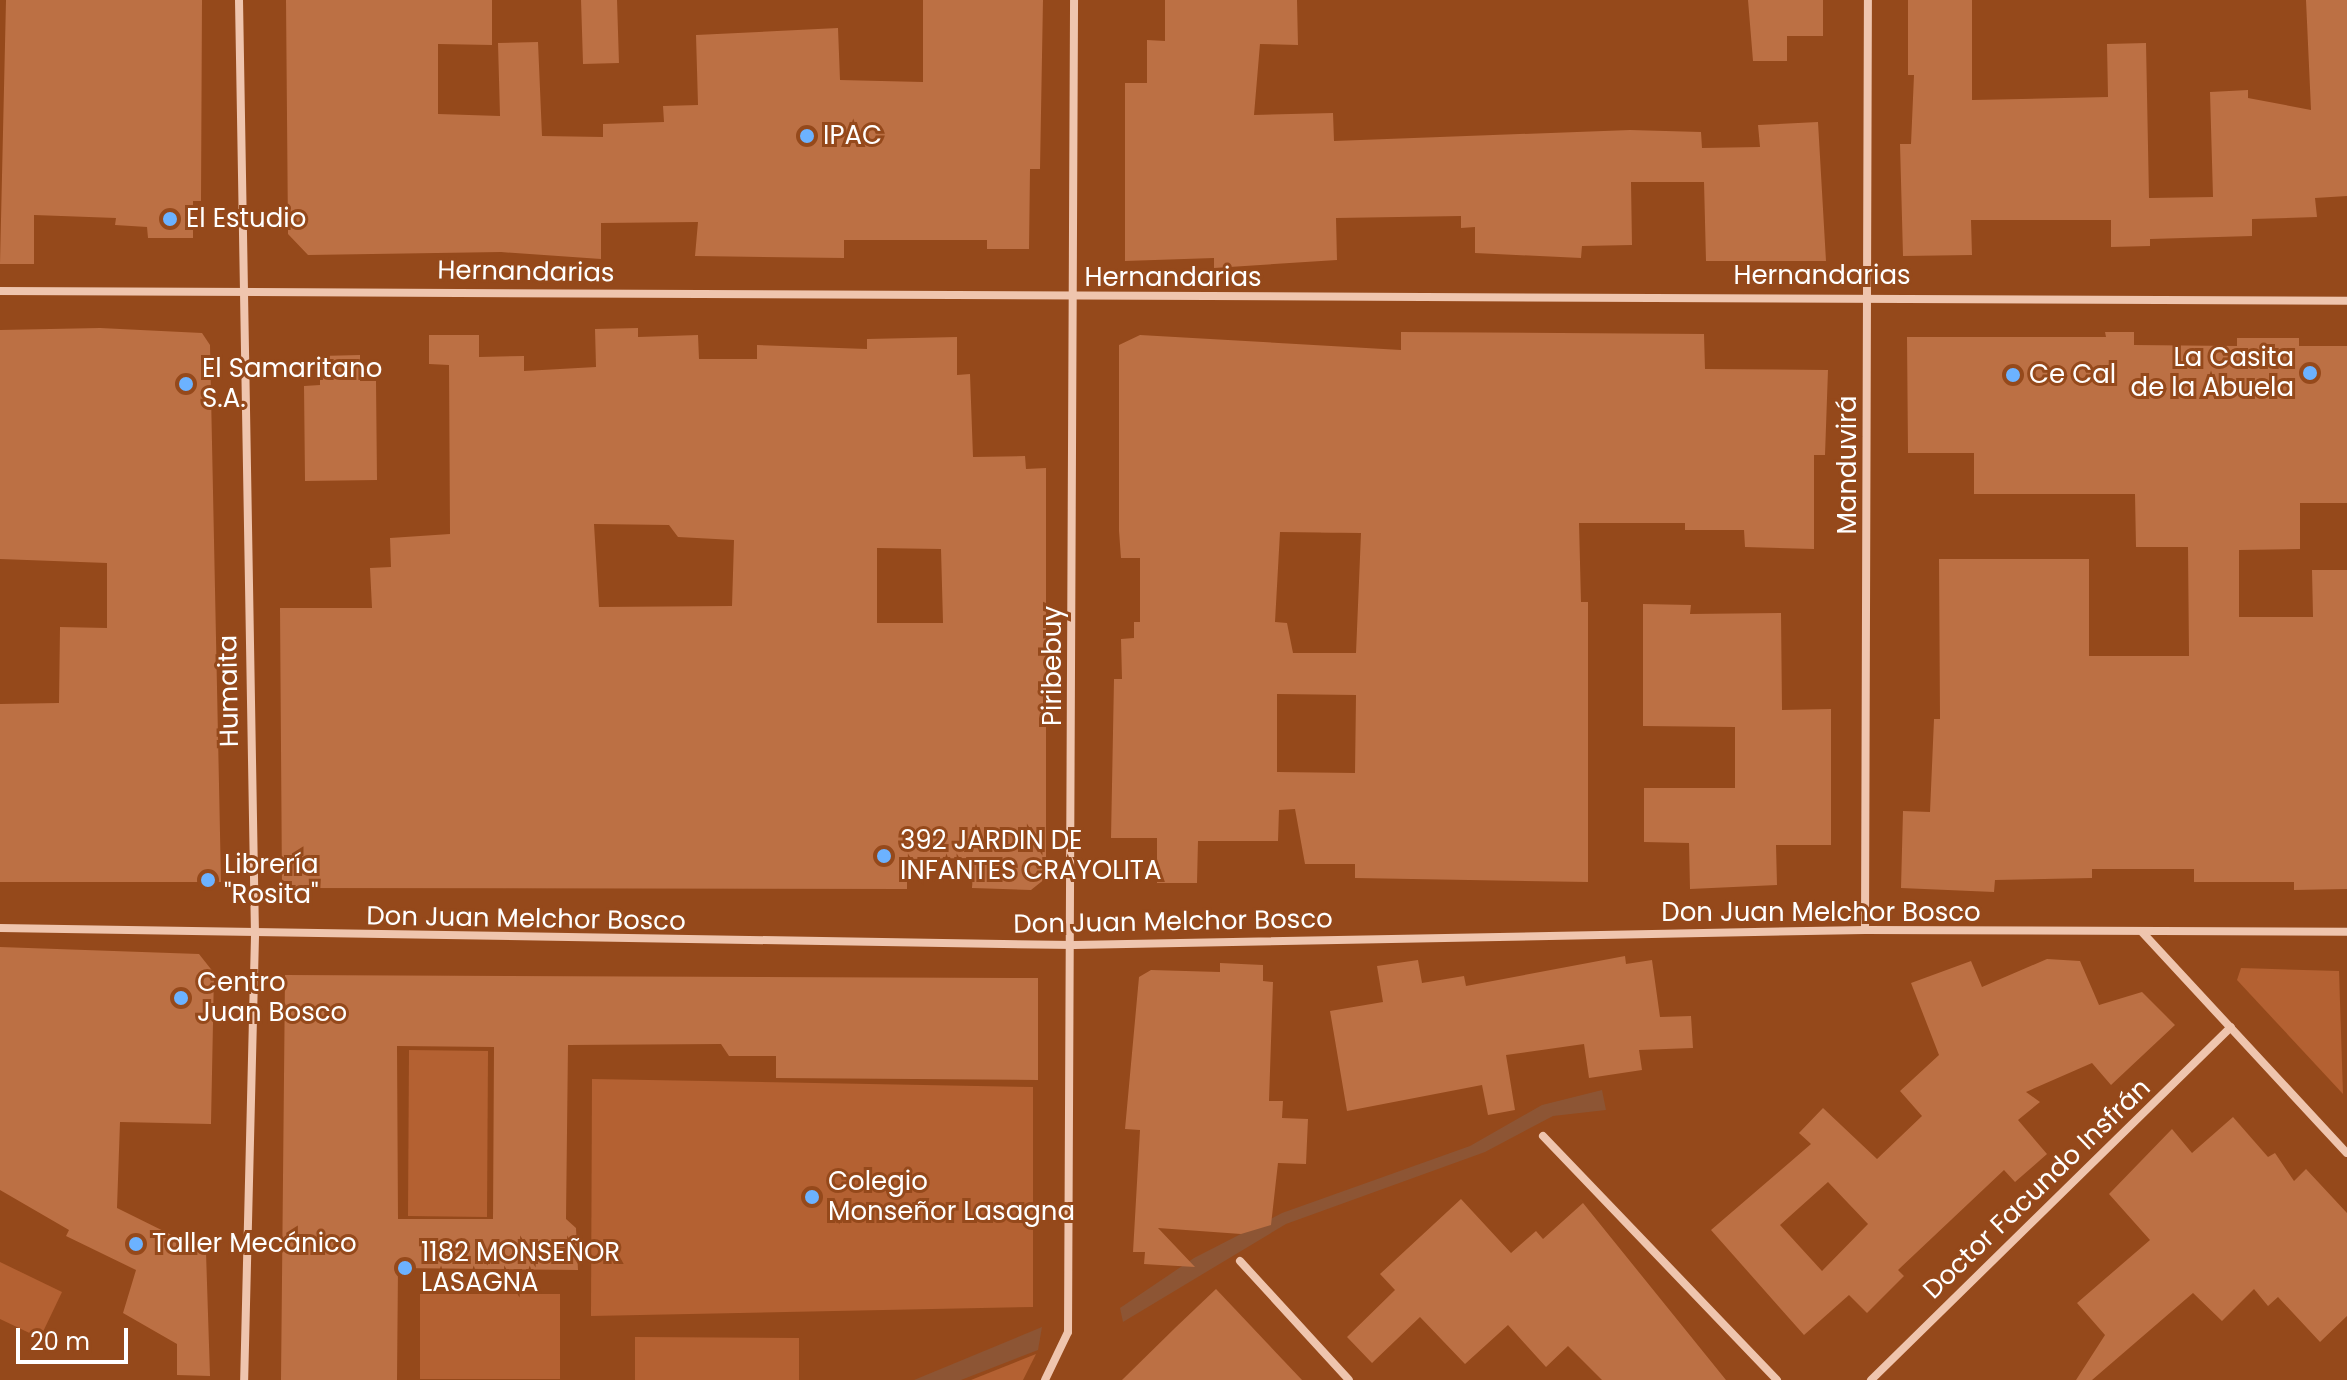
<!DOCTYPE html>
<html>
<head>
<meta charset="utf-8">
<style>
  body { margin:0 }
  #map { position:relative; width:2347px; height:1380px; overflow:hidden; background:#95491b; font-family:Poppins,sans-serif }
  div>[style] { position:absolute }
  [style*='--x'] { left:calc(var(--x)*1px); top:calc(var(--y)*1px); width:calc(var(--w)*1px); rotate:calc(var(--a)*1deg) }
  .green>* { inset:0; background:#b46132 }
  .water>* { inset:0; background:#8d5534 }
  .building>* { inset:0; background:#bc7044 }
  .minor>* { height:8px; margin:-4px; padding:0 4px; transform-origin:4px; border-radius:4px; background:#efc5ae }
  .dots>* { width:22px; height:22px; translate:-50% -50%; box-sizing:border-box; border:4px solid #95491b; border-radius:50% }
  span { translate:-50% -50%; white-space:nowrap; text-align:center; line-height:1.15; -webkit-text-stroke:6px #95491b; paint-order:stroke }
  .poi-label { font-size:26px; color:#fff }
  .left { translate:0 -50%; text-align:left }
  .right { translate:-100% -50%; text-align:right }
  .street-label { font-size:26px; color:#fff }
  .scale { position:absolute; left:16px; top:1328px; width:112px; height:36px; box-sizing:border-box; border:4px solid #fff; border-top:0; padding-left:10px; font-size:24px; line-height:28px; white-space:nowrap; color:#fff; -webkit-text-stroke:6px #95491b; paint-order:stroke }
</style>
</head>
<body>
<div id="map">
  <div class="green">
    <i style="clip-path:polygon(2241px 968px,2339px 971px,2343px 1094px,2237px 980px)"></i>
    <i style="clip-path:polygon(409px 1050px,488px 1051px,487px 1217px,408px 1216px)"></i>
    <i style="clip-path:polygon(592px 1079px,1033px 1087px,1033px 1307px,591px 1316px)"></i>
    <i style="clip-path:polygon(0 1262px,62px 1292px,40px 1338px,0 1319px)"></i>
    <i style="clip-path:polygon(420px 1294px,560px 1294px,560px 1379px,420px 1379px)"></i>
    <i style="clip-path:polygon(635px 1337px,799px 1338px,799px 1380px,635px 1380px)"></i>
    <i style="clip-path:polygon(1036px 1354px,1023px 1380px,971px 1380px)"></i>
  </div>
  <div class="water">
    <i style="clip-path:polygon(1602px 1090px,1606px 1110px,1553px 1116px,1485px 1152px,1286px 1224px,1123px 1322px,1120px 1308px,1194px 1258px,1282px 1213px,1470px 1146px,1542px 1105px)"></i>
    <i style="clip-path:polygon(1042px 1327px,1038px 1350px,961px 1380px,914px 1380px)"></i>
  </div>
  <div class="building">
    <i style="clip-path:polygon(6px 0,202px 0,201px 201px,193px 201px,193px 238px,148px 238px,147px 227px,115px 225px,116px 218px,34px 215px,34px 264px,0 264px)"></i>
    <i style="clip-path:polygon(286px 0,492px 0,492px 45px,438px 44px,438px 114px,500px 116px,498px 43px,538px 42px,542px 136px,603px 137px,603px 124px,664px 122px,663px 106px,698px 105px,696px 35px,838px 28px,840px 80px,923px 82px,923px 0,1043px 0,1040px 169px,1030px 169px,1029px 249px,987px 249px,987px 240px,844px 240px,844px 258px,695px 256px,698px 222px,601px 223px,601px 259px,501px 252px,308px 255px,288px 234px)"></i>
    <i style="clip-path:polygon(581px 0,617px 0,619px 63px,583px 64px)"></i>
    <i style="clip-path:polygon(1165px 0,1297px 0,1298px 45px,1260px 44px,1254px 115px,1333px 113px,1334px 141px,1630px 130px,1701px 132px,1702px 148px,1760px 147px,1758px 125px,1818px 122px,1826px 261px,1706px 261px,1704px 182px,1631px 182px,1632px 245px,1582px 246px,1581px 258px,1475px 253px,1475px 227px,1461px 228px,1461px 216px,1336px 218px,1337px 260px,1214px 268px,1214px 258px,1125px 261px,1125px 83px,1147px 83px,1147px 40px,1165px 41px)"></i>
    <i style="clip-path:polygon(1748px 0,1823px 0,1823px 36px,1787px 36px,1787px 61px,1753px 61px)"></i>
    <i style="clip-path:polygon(1908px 0,1972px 0,1972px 100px,2108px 97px,2107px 44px,2146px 43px,2149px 198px,2213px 197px,2210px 92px,2248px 90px,2248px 98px,2311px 110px,2306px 0,2347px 0,2347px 196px,2315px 198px,2317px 217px,2252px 219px,2252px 236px,2150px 239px,2150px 246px,2111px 247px,2111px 220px,1971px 220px,1972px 255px,1903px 256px,1900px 144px,1911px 144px,1914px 75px,1908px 75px)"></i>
    <i style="clip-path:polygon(100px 328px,202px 333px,210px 345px,221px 882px,0 882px,0 704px,59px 703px,60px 627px,107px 628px,107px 563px,0 559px,0 330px)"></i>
    <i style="clip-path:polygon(evenodd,638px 328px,638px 337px,698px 335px,699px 359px,757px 359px,757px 345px,867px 349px,867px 339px,957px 337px,957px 375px,970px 374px,973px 457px,1025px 456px,1026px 469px,1046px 468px,1046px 878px,1031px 890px,972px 888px,973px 858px,907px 859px,907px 889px,282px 888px,280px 608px,372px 608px,370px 568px,391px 567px,390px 538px,450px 534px,449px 365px,429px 364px,429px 335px,479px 335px,479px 357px,524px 356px,524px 371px,596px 367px,595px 329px,638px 328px,594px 524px,669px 525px,678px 537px,734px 540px,732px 606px,599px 607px,594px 524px,638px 328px,877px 548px,941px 549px,943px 623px,877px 623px,877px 548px)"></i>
    <i style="clip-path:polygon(evenodd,1401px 332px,1704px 334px,1705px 369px,1828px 370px,1825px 455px,1814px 455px,1814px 549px,1745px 547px,1744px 530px,1685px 530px,1685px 523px,1579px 523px,1581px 602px,1588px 602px,1588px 882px,1355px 878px,1355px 864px,1305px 864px,1295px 809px,1279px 810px,1278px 841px,1198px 841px,1197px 883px,1157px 883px,1157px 838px,1111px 838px,1114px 679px,1122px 679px,1121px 639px,1134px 638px,1134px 622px,1140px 622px,1140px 558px,1121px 558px,1119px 531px,1119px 345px,1140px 335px,1401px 350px,1401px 332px,1280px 532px,1361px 533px,1356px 653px,1293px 653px,1287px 623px,1275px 622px,1280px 532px,1401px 332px,1277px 694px,1356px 695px,1355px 773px,1277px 772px,1277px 694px)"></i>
    <i style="clip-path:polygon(2105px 332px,2134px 332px,2134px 345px,2237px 346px,2237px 338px,2299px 338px,2299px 346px,2347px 346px,2347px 503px,2300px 503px,2300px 549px,2239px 550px,2239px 617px,2313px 617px,2312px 570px,2347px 570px,2347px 889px,2294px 890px,2294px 882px,2194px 882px,2194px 869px,2092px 869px,2092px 878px,1995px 880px,1994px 892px,1901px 888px,1903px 811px,1930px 812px,1934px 719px,1940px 719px,1939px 559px,2089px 559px,2089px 656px,2189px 656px,2188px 547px,2136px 547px,2135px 494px,1974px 494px,1974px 453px,1908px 453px,1907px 337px,2106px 337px)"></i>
    <i style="clip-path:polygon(360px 355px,360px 381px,376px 381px,377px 480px,305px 481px,304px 386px,320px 385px,320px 356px)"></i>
    <i style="clip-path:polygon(1643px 604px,1691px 605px,1690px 614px,1781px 613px,1782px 710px,1831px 709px,1831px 845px,1776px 845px,1777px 885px,1690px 889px,1689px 843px,1644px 842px,1644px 788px,1735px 788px,1735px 727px,1643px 726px)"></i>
    <i style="clip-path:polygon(0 947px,199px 954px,214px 973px,211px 1124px,120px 1122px,117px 1208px,206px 1252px,210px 1376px,177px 1375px,177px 1344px,123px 1313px,136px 1270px,66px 1236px,69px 1230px,0 1190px)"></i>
    <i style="clip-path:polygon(1625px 956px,1626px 964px,1652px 960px,1660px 1017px,1691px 1016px,1693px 1048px,1639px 1050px,1642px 1070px,1589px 1078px,1584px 1044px,1506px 1055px,1515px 1110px,1488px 1115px,1482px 1085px,1347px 1111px,1330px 1011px,1383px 1002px,1377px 966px,1418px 960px,1422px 983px,1464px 976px,1466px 986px)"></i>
    <i style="clip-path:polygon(evenodd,2047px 959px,2080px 961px,2099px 1005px,2142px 992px,2175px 1025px,2111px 1085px,2092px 1063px,2026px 1092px,2040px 1102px,2018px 1120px,2047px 1154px,2015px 1182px,2004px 1170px,1898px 1270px,1904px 1276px,1867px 1313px,1849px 1295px,1804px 1335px,1711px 1230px,1811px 1144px,1799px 1133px,1823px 1108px,1877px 1159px,1922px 1116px,1900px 1091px,1939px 1055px,1911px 983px,1971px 961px,1982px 987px,2047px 959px,1828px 1182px,1868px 1224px,1822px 1271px,1780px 1225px,1828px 1182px)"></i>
    <i style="clip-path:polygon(1220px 963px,1263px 965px,1263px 981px,1273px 982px,1269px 1101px,1283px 1101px,1282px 1118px,1308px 1119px,1306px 1164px,1278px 1163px,1271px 1225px,1241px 1234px,1158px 1228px,1195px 1267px,1144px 1264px,1145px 1252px,1133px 1252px,1140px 1130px,1125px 1129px,1139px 977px,1151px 970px,1220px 972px)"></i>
    <i style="clip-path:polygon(evenodd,285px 975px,1038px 978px,1038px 1080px,776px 1078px,776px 1056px,729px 1056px,721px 1044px,568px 1045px,566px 1219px,576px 1228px,578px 1270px,398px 1268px,397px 1380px,281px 1380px,285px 975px,397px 1046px,494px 1047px,493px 1219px,398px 1219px,397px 1046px)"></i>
    <i style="clip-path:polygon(2233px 1117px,2268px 1157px,2275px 1153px,2294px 1181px,2306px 1169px,2347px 1213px,2347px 1316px,2320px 1342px,2278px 1297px,2268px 1306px,2254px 1289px,2222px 1321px,2193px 1293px,2092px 1380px,2076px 1380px,2105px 1335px,2077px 1303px,2150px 1240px,2109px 1194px,2172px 1129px,2192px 1153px)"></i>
    <i style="clip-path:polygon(1461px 1199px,1511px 1253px,1536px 1231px,1543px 1239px,1583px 1203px,1726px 1380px,1602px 1380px,1568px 1346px,1546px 1367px,1508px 1325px,1465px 1364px,1420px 1317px,1372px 1363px,1347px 1337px,1395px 1290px,1380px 1274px)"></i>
    <i style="clip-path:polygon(1216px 1289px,1302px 1380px,1122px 1380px,1175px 1328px)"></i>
  </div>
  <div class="minor">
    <i style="--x:239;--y:0;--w:936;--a:89.02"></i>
    <i style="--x:255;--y:936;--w:444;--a:91.4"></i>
    <i style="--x:0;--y:291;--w:2347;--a:0.24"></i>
    <i style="--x:0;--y:928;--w:1074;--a:0.91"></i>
    <i style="--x:1074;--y:945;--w:791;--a:-1.09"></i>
    <i style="--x:1865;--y:930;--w:482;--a:0.2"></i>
    <i style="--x:1865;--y:930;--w:930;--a:-89.82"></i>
    <i style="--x:2142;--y:932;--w:301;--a:47.2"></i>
    <i style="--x:1543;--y:1136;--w:338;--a:46.2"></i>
    <i style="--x:1240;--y:1261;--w:161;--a:47.5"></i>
    <i style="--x:1045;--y:1380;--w:53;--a:-64.4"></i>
    <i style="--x:1068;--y:1332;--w:1332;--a:-89.74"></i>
    <i style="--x:1871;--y:1380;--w:504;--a:-44.44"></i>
  </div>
  <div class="dots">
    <i style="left:807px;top:136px;background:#6cb2ff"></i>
    <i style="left:170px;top:219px;background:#6cb2ff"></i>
    <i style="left:2310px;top:373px;background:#6cb2ff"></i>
    <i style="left:2013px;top:375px;background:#6cb2ff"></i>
    <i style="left:186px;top:384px;background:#6cb2ff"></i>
    <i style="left:884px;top:856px;background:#6cb2ff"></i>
    <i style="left:208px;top:880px;background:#6cb2ff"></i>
    <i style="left:181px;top:998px;background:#6cb2ff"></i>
    <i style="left:812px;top:1197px;background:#6cb2ff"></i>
    <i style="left:136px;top:1244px;background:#6cb2ff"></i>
    <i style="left:405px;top:1268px;background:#6cb2ff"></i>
  </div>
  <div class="poi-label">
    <span class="left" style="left:823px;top:136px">IPAC</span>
    <span class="left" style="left:186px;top:219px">El Estudio</span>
    <span class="right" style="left:2294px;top:373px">La Casita<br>de la Abuela</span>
    <span class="left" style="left:202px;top:384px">El Samaritano<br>S.A.</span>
    <span class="left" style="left:2029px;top:375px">Ce Cal</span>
    <span class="left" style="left:900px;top:856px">392 JARDIN DE<br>INFANTES CRAYOLITA</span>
    <span class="left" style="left:224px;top:880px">Librería<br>"Rosita"</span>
    <span class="left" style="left:197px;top:998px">Centro<br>Juan Bosco</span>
    <span class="left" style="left:828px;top:1197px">Colegio<br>Monseñor Lasagna</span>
    <span class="left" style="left:152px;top:1244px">Taller Mecánico</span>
    <span class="left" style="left:421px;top:1268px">1182 MONSEÑOR<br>LASAGNA</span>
  </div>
  <div class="street-label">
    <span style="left:526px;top:272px;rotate:1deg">Hernandarias</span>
    <span style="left:1822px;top:276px">Hernandarias</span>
    <span style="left:1173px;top:278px">Hernandarias</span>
    <span style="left:1848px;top:465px;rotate:-90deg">Manduvirá</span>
    <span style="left:1053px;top:666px;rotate:-90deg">Piribebuy</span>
    <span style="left:229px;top:691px;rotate:-91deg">Humaita</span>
    <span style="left:1821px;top:913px">Don Juan Melchor Bosco</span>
    <span style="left:526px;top:919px;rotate:1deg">Don Juan Melchor Bosco</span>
    <span style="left:1173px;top:922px;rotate:-1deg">Don Juan Melchor Bosco</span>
    <span style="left:2037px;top:1189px;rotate:-44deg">Doctor Facundo Insfrán</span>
  </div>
  <div class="scale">20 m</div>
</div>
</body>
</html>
